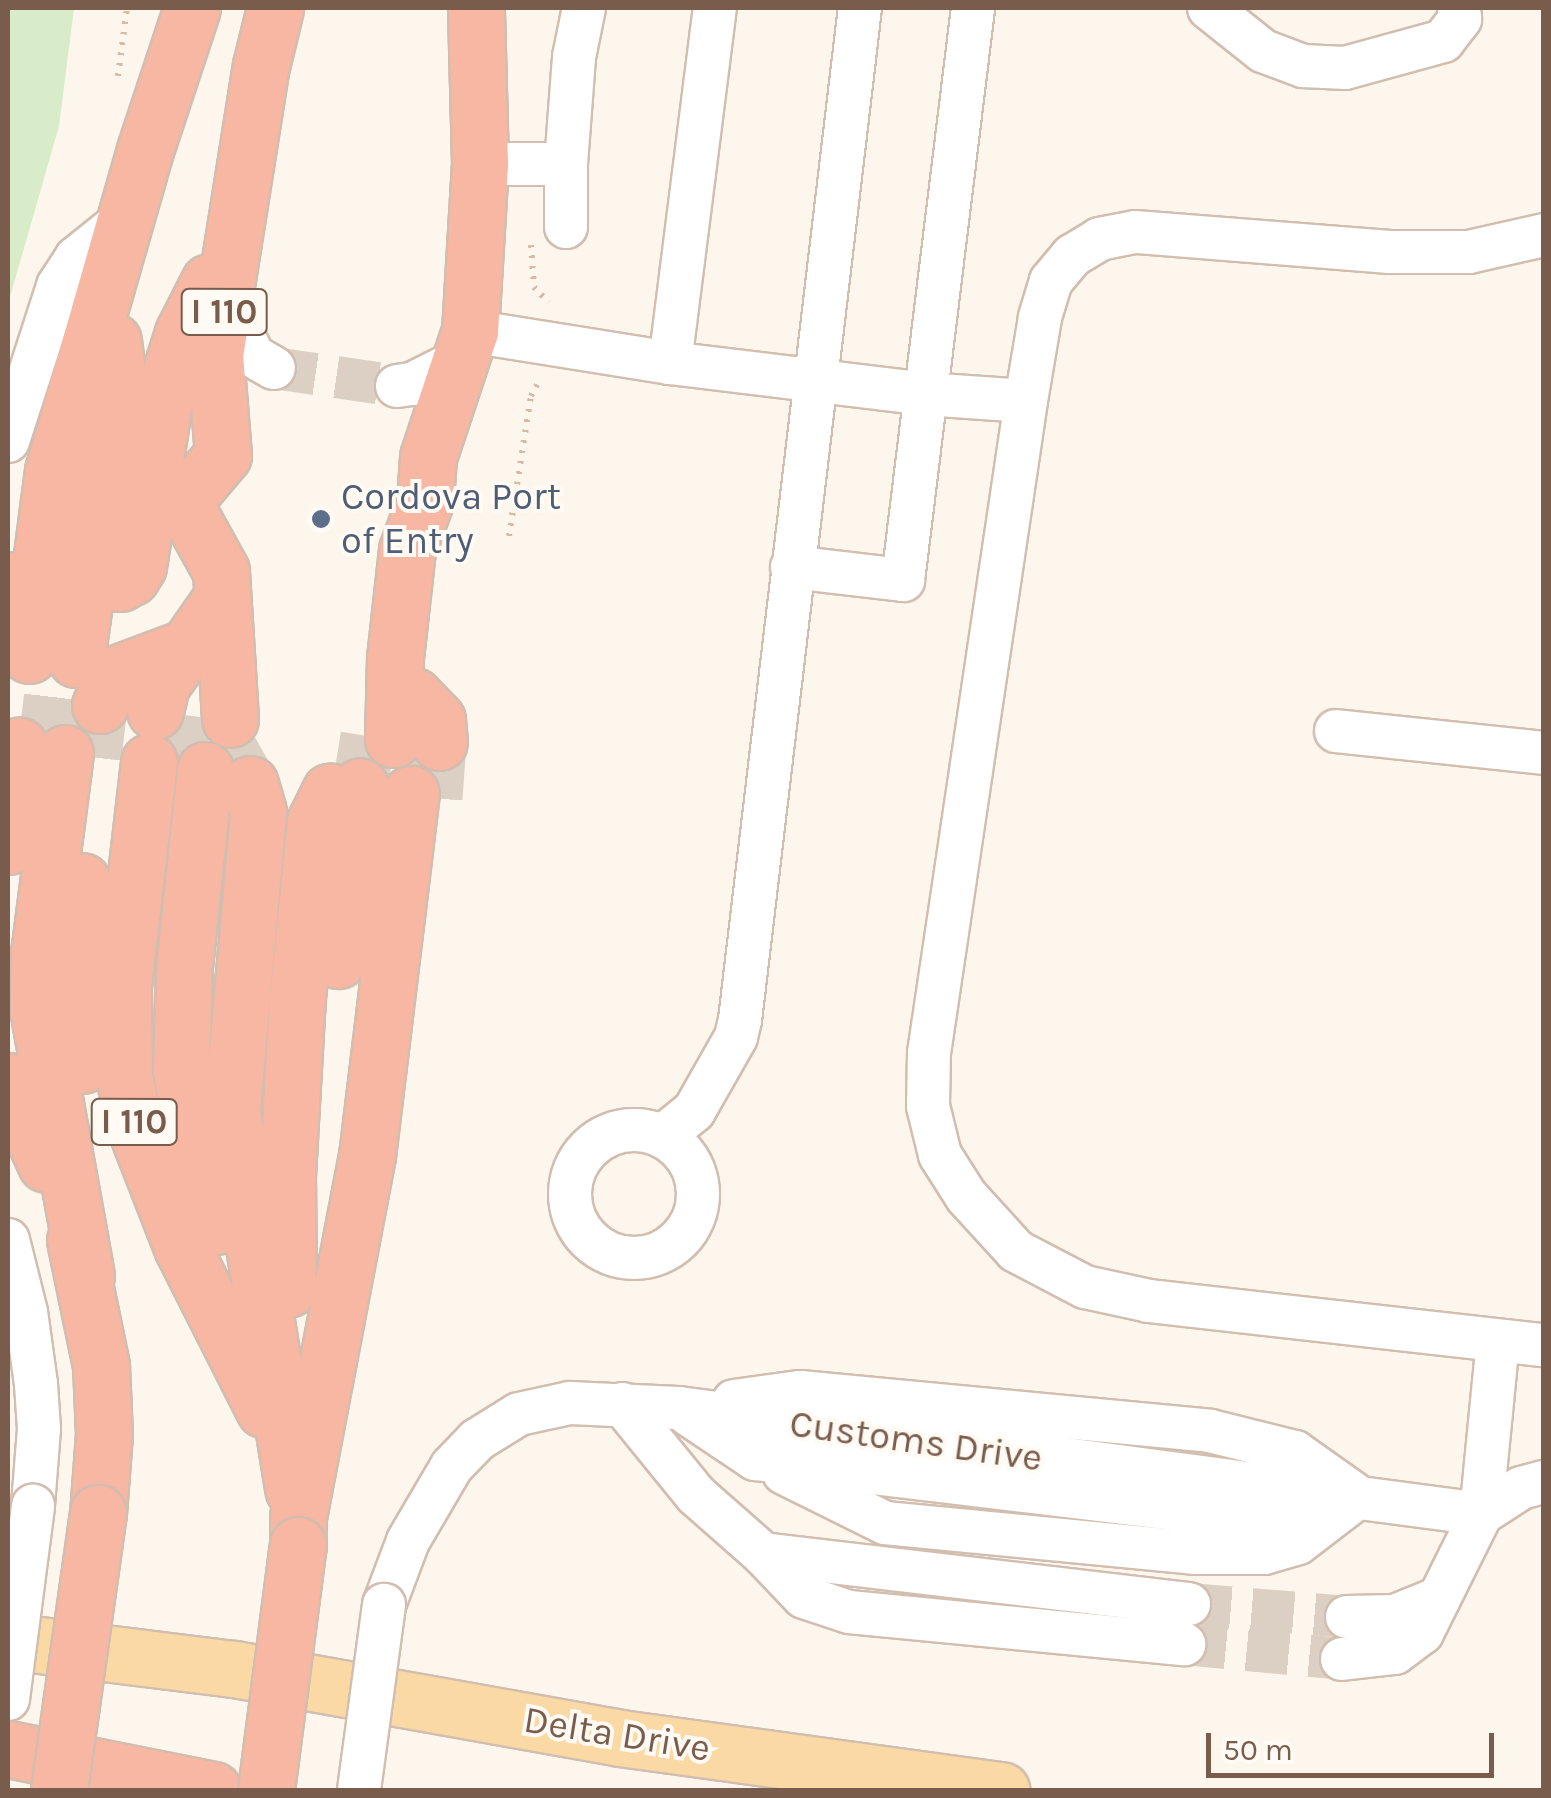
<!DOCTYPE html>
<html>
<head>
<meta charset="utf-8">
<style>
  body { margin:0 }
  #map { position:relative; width:1551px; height:1798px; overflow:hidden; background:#fdf6ec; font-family:Karla,sans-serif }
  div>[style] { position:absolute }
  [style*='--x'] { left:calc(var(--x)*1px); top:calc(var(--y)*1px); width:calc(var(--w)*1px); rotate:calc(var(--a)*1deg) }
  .green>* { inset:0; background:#d8ecc9 }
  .minor-tunnel>* { height:42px; margin-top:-21px; transform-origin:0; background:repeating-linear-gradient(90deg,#dcd0c4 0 42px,transparent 0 63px) }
  .highway-tunnel>* { height:55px; margin-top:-27.5px; transform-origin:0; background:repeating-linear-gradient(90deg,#dcd0c4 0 55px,transparent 0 83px) }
  .path>* { height:6px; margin-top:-3px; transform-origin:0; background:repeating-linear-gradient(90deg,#d9b8a5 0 2.5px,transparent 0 10.5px) }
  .roads { filter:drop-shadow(2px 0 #d1beb0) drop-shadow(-2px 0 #d1beb0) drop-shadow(0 2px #d1beb0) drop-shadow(0 -2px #d1beb0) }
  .minor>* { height:42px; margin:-21px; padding:0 21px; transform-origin:21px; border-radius:21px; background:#fff }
  .minor>.ring { margin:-21px; padding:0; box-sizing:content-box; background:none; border:42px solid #fff; border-radius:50% }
  .major>* { height:55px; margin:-27.5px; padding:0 27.5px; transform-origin:27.5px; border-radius:27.5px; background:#fbd9a5 }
  .highway>* { height:55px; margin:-27.5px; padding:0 27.5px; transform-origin:27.5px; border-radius:27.5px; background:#f7b7a3 }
  .bridges { filter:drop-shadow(2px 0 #d1beb0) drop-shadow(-2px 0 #d1beb0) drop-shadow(0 2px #d1beb0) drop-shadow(0 -2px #d1beb0) }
  .minor-bridge>* { height:42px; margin:-21px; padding:0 21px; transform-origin:21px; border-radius:21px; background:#fff }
  .highway-bridge>* { height:55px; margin:-27.5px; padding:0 27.5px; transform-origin:27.5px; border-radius:27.5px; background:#f7b7a3 }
  .dots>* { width:28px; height:28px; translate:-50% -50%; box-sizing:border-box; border:5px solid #fffaf3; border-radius:50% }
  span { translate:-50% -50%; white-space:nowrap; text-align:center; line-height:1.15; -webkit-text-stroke:8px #fffaf3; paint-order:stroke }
  .shield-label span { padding:2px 8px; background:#fffaf3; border:2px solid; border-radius:8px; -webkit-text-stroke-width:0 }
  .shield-label { font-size:35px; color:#7a5c4d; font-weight:700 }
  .service-label { font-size:38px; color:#4e5e75 }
  .left { translate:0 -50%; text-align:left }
  .street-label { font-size:38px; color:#7a5c4d }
  .frame { position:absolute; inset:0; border:10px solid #7a5c4d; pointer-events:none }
  .scale { position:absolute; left:1206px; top:1733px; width:288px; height:45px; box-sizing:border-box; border:5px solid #7a5c4d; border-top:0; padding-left:12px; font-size:30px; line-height:35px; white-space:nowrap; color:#7a5c4d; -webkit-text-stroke:8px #fffaf3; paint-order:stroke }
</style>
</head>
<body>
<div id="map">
  <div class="green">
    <i style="clip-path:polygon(8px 8px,74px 8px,59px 126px,8px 304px)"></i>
  </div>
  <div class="minor-tunnel">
    <i style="--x:274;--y:368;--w:124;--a:8.3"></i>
    <i style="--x:1189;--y:1604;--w:159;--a:4.7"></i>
    <i style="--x:1184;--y:1644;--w:159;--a:5.4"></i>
  </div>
  <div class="highway-tunnel">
    <i style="--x:227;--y:743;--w:47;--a:60.7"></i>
    <i style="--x:45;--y:751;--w:95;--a:-83.3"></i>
    <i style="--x:94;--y:757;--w:52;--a:-83.4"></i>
    <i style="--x:177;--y:767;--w:53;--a:-82.5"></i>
    <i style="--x:360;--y:786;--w:51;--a:-80.9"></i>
    <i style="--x:435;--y:798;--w:56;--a:-85.9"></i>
  </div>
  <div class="path">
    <i style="--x:118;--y:76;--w:69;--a:-82.5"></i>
    <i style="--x:531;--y:245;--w:42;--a:85.9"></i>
    <i style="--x:534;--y:287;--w:21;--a:47"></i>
    <i style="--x:509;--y:536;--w:142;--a:-81.1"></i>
    <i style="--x:531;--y:396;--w:17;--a:-62"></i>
  </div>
  <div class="roads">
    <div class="minor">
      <i style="--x:1209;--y:8;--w:69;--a:38.5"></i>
      <i style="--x:1263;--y:51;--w:43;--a:20.6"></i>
      <i style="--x:1303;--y:66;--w:42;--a:2.7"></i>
      <i style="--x:1345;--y:68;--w:102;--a:-15.4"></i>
      <i style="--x:1443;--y:41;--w:28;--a:-52"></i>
      <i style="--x:1460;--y:19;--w:11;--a:-95"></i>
      <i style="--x:480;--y:164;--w:86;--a:0"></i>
      <i style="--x:566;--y:164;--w:107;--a:-85.7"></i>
      <i style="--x:574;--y:57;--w:50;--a:-78.5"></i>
      <i style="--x:566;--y:164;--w:63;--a:90"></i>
      <i style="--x:1544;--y:235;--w:77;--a:167.2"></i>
      <i style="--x:1469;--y:252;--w:79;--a:180"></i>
      <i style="--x:1390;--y:252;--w:256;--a:-175.5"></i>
      <i style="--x:1135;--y:232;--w:36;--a:169"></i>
      <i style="--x:1100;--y:239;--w:33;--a:149"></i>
      <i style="--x:1072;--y:256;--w:33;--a:130"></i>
      <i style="--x:1051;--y:281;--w:39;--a:107"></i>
      <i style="--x:1040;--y:318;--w:84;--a:99.6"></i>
      <i style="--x:1026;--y:401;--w:659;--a:98.46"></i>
      <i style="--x:929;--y:1053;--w:53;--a:91.1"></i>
      <i style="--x:928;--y:1106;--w:50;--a:76.2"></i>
      <i style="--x:940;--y:1155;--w:49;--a:57.6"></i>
      <i style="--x:966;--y:1196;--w:74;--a:47.7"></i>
      <i style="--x:1016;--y:1251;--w:78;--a:27.6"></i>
      <i style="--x:1085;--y:1287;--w:66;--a:12.3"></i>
      <i style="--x:1149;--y:1301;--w:397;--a:6.4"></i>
      <i style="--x:226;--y:298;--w:64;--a:65"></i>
      <i style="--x:253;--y:356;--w:24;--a:30"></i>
      <i style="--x:470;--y:331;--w:203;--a:9.1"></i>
      <i style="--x:670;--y:363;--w:257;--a:6.9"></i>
      <i style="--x:925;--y:394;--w:101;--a:4"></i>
      <i style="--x:670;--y:363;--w:358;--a:-82.8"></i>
      <i style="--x:397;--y:386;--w:15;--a:-8"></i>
      <i style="--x:412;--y:384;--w:58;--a:-26.6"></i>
      <i style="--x:8;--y:441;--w:163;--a:-72.1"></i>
      <i style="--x:58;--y:286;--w:33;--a:-57"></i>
      <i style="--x:76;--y:258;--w:65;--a:-38.8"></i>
      <i style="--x:792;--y:567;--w:112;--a:6.7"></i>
      <i style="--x:903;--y:580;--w:576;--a:-83.02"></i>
      <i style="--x:1336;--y:731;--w:209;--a:6"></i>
      <i class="ring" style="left:570px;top:1130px;width:86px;height:86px"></i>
      <i style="--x:663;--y:1136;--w:40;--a:-39"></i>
      <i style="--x:694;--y:1111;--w:85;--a:-60.4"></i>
      <i style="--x:736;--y:1037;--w:17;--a:-77"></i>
      <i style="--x:740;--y:1020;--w:1019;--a:-83.24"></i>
      <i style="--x:8;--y:1240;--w:74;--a:76"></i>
      <i style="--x:26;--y:1312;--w:73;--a:82.1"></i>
      <i style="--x:36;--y:1384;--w:45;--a:86.2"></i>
      <i style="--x:39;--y:1429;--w:77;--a:94.5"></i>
      <i style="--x:734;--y:1401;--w:67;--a:-7.8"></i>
      <i style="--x:800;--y:1392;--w:412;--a:5.4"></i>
      <i style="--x:1210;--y:1431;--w:88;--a:13.9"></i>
      <i style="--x:1295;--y:1452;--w:72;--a:35.4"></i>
      <i style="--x:622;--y:1404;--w:117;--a:50.9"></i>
      <i style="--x:696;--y:1495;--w:89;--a:41.4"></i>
      <i style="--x:763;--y:1554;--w:429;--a:6.7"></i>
      <i style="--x:688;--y:1414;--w:81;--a:33.9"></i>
      <i style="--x:755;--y:1459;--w:449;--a:6.8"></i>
      <i style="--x:1201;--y:1512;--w:94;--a:-0.6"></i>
      <i style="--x:784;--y:1473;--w:113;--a:26.3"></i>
      <i style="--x:885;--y:1523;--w:313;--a:5.5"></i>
      <i style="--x:1197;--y:1553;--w:67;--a:0"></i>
      <i style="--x:1264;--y:1553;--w:35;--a:-16"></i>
      <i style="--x:1298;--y:1543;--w:76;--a:-37.5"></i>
      <i style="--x:763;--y:1554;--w:59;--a:46.4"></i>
      <i style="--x:804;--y:1597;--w:47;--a:18.4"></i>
      <i style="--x:849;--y:1612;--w:337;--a:5.5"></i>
      <i style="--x:384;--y:1605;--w:68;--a:-69.4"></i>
      <i style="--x:408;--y:1541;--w:87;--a:-59.6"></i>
      <i style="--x:452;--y:1466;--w:36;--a:-46"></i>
      <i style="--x:477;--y:1440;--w:49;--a:-31.8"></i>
      <i style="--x:519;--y:1414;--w:52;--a:-12.2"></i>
      <i style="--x:570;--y:1403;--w:109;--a:2.6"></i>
      <i style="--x:679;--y:1408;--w:809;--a:7.53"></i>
      <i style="--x:1481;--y:1514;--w:48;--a:-33"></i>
      <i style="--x:1521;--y:1488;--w:24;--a:-15"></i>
      <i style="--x:1347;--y:1617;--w:48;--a:-1.2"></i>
      <i style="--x:1395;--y:1616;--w:48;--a:-22.2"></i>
      <i style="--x:1342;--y:1659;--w:53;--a:-6.5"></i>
      <i style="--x:1395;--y:1653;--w:34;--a:-37"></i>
      <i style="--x:1422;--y:1633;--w:133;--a:-63.6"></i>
      <i style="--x:1481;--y:1514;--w:173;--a:-84.4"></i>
    </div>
    <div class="major">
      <i style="--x:8;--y:1641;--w:228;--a:7.1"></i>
      <i style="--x:234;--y:1669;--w:392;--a:10.1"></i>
      <i style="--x:620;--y:1738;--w:385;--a:7.8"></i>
    </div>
    <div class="highway">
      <i style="--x:14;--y:580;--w:106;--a:1.6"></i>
      <i style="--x:120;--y:583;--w:13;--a:-29"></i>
      <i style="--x:131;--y:577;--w:13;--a:-58"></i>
      <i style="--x:138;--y:566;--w:185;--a:-81"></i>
      <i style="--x:167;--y:383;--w:52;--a:-72.3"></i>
      <i style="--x:183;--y:333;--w:57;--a:-63"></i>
      <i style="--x:29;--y:655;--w:186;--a:-82.6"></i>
      <i style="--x:53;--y:471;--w:334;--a:-74"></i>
      <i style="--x:145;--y:150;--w:150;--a:-71.7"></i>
      <i style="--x:76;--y:659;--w:289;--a:-81.8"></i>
      <i style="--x:117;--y:373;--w:32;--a:-97"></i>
      <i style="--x:414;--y:696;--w:33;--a:46"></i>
      <i style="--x:437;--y:720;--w:22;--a:85"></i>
      <i style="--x:100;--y:705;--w:34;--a:-64"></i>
      <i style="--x:115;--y:674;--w:80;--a:-20.5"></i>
      <i style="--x:155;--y:711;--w:27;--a:-77"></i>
      <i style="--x:161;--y:685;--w:105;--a:-55.1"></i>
      <i style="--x:230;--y:719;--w:148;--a:-93.5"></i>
      <i style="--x:221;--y:571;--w:66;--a:-118.9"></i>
      <i style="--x:189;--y:513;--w:19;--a:-87"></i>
      <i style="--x:190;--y:494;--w:51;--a:-49.8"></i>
      <i style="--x:223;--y:455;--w:100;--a:-94.6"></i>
      <i style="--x:215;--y:355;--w:293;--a:-81"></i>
      <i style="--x:261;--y:66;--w:60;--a:-76.4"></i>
      <i style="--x:393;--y:739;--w:81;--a:-88.6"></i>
      <i style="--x:395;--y:658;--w:109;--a:-83.7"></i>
      <i style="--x:407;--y:550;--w:52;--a:-69.8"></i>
      <i style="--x:425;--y:501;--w:44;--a:-86.1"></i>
      <i style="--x:428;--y:457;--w:133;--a:-71.6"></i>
      <i style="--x:470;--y:331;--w:167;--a:-86.6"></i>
      <i style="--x:480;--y:164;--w:156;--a:-91.5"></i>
      <i style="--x:65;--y:753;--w:201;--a:97.4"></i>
      <i style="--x:39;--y:952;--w:57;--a:91"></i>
      <i style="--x:38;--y:1009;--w:271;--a:79.8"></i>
      <i style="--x:149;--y:762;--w:226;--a:96.6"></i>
      <i style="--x:123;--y:987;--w:89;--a:89.4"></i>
      <i style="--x:124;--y:1076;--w:49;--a:78.2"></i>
      <i style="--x:134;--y:1124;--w:132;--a:68.7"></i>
      <i style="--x:182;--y:1247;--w:182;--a:63.2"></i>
      <i style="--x:205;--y:770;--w:198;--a:96.1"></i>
      <i style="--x:184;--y:967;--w:102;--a:91.7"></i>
      <i style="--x:181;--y:1069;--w:49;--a:81.9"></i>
      <i style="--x:188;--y:1118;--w:112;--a:74"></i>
      <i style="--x:250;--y:784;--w:29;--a:74"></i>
      <i style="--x:258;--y:812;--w:300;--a:95"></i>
      <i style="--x:232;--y:1111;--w:383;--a:80.8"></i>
      <i style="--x:8;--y:846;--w:101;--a:-83.7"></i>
      <i style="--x:338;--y:960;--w:175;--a:-82.8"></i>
      <i style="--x:82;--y:1065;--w:69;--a:-95.8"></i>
      <i style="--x:75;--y:996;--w:115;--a:-86.5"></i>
      <i style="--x:8;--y:1081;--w:91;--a:65.4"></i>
      <i style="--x:75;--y:1240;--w:129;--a:78.3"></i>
      <i style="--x:101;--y:1366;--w:68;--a:87.5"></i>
      <i style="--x:104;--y:1434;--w:79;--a:94.3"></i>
      <i style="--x:288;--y:1289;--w:113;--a:-90.5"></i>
      <i style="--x:287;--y:1176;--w:178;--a:-86.8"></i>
      <i style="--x:297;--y:998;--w:177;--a:-84.2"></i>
      <i style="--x:315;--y:822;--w:34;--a:-64"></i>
      <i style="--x:298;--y:1545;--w:28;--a:-90"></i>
      <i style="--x:298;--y:1517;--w:368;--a:-79.2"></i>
      <i style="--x:367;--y:1156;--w:365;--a:-83.1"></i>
      <i style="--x:8;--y:1749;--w:209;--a:11.3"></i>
    </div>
  </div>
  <div class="bridges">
    <div class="minor-bridge">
      <i style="--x:8;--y:1699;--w:195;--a:-82.6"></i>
      <i style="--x:359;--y:1790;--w:187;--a:-82.3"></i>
    </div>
    <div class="highway-bridge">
      <i style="--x:59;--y:1790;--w:280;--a:-82"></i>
      <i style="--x:266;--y:1790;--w:247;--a:-82.6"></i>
    </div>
  </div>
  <div class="dots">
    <i style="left:321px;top:519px;background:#5c6f8a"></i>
  </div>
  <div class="shield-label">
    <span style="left:224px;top:312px">I 110</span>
    <span style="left:134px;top:1122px">I 110</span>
  </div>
  <div class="service-label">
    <span class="left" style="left:341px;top:519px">Cordova Port<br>of Entry</span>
  </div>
  <div class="street-label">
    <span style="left:916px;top:1441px;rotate:8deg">Customs Drive</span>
    <span style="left:617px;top:1734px;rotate:9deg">Delta Drive</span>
  </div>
  <div class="frame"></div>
  <div class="scale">50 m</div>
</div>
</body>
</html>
